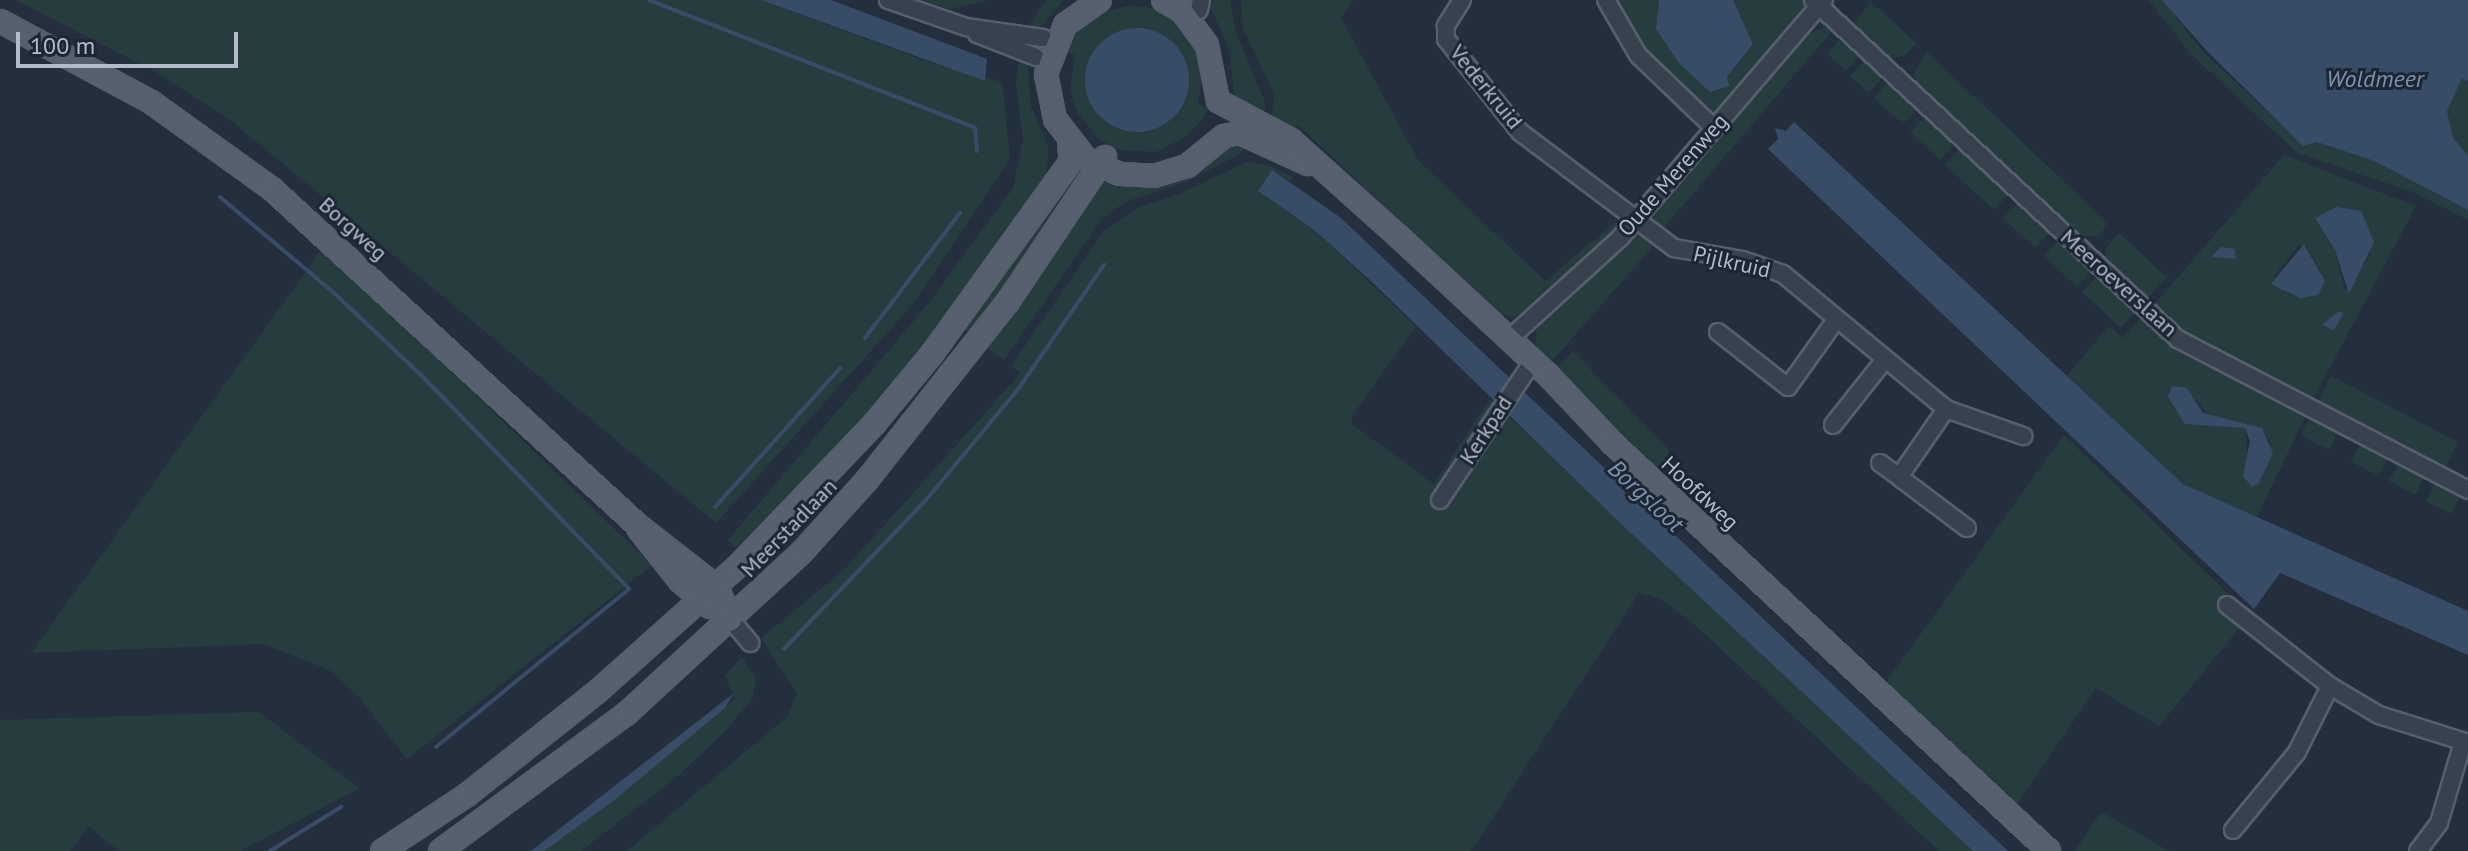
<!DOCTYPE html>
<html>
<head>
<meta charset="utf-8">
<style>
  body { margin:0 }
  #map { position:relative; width:2468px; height:851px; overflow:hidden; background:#242f3e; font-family:"PT Sans",sans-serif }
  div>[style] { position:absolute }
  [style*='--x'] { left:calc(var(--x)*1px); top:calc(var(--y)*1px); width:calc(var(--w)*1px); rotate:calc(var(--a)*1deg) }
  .green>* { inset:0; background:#263c3f }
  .water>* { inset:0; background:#394c67 }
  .round { border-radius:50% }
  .pier>* { inset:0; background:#242f3e }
  .stream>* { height:4px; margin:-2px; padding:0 2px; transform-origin:2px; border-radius:2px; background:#394c67 }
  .roads { filter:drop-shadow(2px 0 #565f6c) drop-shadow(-2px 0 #565f6c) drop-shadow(0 2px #565f6c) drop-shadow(0 -2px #565f6c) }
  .minor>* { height:16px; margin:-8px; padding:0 8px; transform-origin:8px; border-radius:8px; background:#38414e }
  .major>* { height:20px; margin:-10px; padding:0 10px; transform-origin:10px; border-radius:10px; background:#56606e }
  span { translate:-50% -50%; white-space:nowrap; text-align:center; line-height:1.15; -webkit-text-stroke:6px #1d2633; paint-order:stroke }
  .street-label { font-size:22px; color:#b4bcc9 }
  .water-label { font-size:24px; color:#7c92b1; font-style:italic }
  .scale { position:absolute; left:16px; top:32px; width:222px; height:36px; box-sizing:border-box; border:4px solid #b4bcc9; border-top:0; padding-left:10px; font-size:24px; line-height:28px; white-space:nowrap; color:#b4bcc9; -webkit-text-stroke:6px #1d2633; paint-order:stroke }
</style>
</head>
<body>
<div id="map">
  <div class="green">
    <i style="clip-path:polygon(16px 0,761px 0,923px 60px,1002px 82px,1010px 159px,913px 304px,716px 523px,229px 119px,154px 71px)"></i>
    <i style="clip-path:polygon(923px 0,989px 0,950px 9px)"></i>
    <i style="clip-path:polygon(1047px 0,1063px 0,1043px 25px,1025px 30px)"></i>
    <i style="clip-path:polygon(1207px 0,1230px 0,1236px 33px,1265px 102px,1264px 116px,1235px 98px,1229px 49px)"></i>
    <i style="clip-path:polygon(1241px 0,1353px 0,1341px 18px,1418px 160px,1545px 281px,1618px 220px,1621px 226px,1528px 308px,1513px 318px,1499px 314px,1298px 125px,1291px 134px,1271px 121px,1274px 94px,1243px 28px)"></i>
    <i style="clip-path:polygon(1612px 0,1659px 0,1657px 11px,1727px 77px,1753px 45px,1733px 0,1804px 0,1803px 16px,1714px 114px,1647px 56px)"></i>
    <i style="clip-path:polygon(2149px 0,2162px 0,2204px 53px,2303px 145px,2317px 142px,2374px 161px,2468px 210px,2468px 220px,2413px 192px,2297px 153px,2190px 53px)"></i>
    <i style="clip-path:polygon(1871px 2px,1916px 43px,1904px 56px,1887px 58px,1852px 25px)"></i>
    <i style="clip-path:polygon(evenodd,1131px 5px,1156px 9px,1176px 21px,1197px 48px,1203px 70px,1198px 104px,1208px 108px,1203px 118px,1187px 136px,1156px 152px,1120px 150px,1099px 139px,1077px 112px,1070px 90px,1075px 55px,1064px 51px,1076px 29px,1096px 14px,1131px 5px,1158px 32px,1183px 55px,1123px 130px,1112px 126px,1103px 120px,1158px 32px)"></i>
    <i style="clip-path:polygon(1825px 27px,1833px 30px,1661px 231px,1652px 222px,1657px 211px,1803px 35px)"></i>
    <i style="clip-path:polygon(1842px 36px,1861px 54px,1846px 71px,1827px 54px)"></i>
    <i style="clip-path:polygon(1927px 52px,2109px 224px,2098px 236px,2077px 236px,1916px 87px,1914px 73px)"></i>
    <i style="clip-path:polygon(1019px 56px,1028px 66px,1031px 106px,1049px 149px,1046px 179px,958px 312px,858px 431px,743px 554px,728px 540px,928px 304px,1013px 188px,1023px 139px,1016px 82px)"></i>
    <i style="clip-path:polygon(1867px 58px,1885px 75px,1869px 93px,1850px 76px)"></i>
    <i style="clip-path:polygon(2462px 77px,2468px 81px,2468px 155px,2453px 138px,2447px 111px)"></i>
    <i style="clip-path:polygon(1890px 80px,1919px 107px,1903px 124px,1874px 98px)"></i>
    <i style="clip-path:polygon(1926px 114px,1956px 143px,1940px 160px,1910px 132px)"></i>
    <i style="clip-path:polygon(1234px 140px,1247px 146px,1240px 154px,1186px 182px,1125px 202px,1101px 220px,1004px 360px,981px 343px,1099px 182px,1134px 181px)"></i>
    <i style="clip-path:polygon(1961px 148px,2010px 193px,1994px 210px,1945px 165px)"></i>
    <i style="clip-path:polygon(evenodd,2284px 155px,2416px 206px,2312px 401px,2181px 332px,2153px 306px,2284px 155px,2315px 218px,2371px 254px,2345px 291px,2335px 250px,2315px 218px,2284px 155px,2300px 244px,2307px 247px,2322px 273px,2273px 277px,2300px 244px)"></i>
    <i style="clip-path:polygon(1078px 159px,1087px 166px,974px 337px,958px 325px)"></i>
    <i style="clip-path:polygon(1246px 162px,1266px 164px,1292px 177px,1291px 182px,1272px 170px,1258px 191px,1313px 229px,1416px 326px,1352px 416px,1352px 424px,1434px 484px,1490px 399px,1973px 851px,1939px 851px,1694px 624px,1660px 599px,1639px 593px,1471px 851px,627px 851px,787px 717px,797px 694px,761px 638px,844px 570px,1013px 382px,1020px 372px,1011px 366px,1103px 232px,1139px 207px,1180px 194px)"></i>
    <i style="clip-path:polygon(2019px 202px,2050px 232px,2035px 248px,2003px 218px)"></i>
    <i style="clip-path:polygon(1645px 233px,1653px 246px,1552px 361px,1536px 347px,1536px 322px,1635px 235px)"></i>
    <i style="clip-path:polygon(2119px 233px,2166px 277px,2146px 300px,2106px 261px,2105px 249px)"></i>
    <i style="clip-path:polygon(2059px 239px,2092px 270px,2077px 287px,2044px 256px)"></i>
    <i style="clip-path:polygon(323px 248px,652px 565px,407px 759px,360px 698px,328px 669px,264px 644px,31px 653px)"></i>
    <i style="clip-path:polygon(2098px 276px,2136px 311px,2121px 328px,2082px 292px)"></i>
    <i style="clip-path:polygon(evenodd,2142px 317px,2175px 347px,2306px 415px,2256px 519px,2183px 484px,2066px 377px,2109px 326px,2123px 338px,2142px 317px,2168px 389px,2198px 401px,2209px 416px,2262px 428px,2271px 444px,2248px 457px,2245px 428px,2219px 425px,2168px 389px)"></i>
    <i style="clip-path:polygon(1573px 351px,1669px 450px,1660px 477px,1558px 367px)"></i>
    <i style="clip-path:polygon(2331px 376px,2458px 442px,2447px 465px,2439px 468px,2317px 403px)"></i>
    <i style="clip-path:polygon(2310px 417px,2338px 431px,2329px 450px,2301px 435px)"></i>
    <i style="clip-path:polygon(2064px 435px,2250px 615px,2159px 726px,2096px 688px,2015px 807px,1884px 685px)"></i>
    <i style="clip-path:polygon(2361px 443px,2389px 458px,2379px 476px,2351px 462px)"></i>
    <i style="clip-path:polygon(2399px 463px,2425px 476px,2415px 495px,2389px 481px)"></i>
    <i style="clip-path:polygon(2435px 482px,2461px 495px,2451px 514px,2426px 501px)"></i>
    <i style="clip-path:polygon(742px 657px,756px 679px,753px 697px,728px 728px,679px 775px,581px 851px,544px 851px,735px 699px,725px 676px)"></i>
    <i style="clip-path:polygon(259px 712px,359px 788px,241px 851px,119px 851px,88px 826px,71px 851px,0 851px,0 720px)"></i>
    <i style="clip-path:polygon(2101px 812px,2169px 851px,2075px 851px)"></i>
  </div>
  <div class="water">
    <i style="clip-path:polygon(761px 0,831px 0,987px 59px,985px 81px)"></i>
    <i style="clip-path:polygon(1659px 0,1733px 0,1753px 44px,1727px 77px,1729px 86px,1710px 92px,1679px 63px,1656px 29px)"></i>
    <i style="clip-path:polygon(2162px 0,2468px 0,2468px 81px,2462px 78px,2447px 111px,2453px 138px,2468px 155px,2468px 210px,2374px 161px,2317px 142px,2303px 146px,2204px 53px)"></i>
    <i class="round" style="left:1085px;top:28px;width:104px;height:104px"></i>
    <i style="clip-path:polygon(1794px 122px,2183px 484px,2468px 611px,2468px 655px,2280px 573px,2254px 609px,1768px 149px,1778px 139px,1775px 128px,1786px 131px)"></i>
    <i style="clip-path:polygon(1272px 170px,1341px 218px,2008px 851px,1973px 851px,1615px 518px,1373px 283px,1313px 229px,1258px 191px)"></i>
    <i style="clip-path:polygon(2337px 207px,2361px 211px,2374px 242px,2349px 294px,2335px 250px,2315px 218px)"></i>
    <i style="clip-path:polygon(2304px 244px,2325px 281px,2318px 295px,2300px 298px,2271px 284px)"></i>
    <i style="clip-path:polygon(2221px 247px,2234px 249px,2236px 259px,2211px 257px)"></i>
    <i style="clip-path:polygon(2339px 311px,2344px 313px,2334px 330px,2322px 325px)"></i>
    <i style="clip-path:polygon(2172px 386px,2187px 388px,2203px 413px,2262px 428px,2273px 453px,2259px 483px,2252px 487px,2243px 476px,2250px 441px,2245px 428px,2185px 424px,2168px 397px)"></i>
    <i style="clip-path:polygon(734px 693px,725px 708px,612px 802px,544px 851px,531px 851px)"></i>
  </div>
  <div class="pier">
    <i style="clip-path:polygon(2162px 0,2206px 50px,2297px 140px,2204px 53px)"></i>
  </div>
  <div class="stream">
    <i style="--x:649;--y:0;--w:350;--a:21.4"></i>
    <i style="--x:975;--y:128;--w:23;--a:85"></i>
    <i style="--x:220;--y:197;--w:148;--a:40.1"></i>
    <i style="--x:333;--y:292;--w:122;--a:43.3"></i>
    <i style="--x:422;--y:376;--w:297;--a:45.8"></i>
    <i style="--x:629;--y:589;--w:249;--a:140.7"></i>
    <i style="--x:865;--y:338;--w:157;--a:-52.8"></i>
    <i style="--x:715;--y:507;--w:187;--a:-48"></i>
    <i style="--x:784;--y:649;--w:206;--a:-46.4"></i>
    <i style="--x:926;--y:500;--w:146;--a:-50.3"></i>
    <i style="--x:1019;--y:388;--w:150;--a:-55.4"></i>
    <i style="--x:270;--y:851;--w:84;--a:-31.8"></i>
  </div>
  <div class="roads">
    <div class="minor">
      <i style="--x:888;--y:0;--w:83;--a:19.1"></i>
      <i style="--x:966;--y:27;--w:78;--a:8.1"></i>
      <i style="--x:1462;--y:0;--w:31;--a:122"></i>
      <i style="--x:1446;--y:26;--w:13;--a:90"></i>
      <i style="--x:1446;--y:39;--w:119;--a:51.5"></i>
      <i style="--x:1520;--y:132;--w:193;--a:37"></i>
      <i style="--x:1674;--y:248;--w:70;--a:9.9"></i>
      <i style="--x:1743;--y:260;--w:42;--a:19.3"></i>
      <i style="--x:1783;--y:274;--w:212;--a:39.6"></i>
      <i style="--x:1946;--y:409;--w:82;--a:19.3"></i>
      <i style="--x:1606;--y:0;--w:64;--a:59.8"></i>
      <i style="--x:1638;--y:55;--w:105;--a:43.8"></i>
      <i style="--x:1813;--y:0;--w:498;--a:42.9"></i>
      <i style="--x:2178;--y:339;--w:327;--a:27.5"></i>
      <i style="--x:1199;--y:10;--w:10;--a:-79"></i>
      <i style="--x:977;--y:34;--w:63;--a:21.3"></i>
      <i style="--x:1718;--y:332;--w:89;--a:38.2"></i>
      <i style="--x:1788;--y:387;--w:81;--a:-54.5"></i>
      <i style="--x:1509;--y:339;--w:151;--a:-42.3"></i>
      <i style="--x:1621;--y:237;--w:312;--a:-49.4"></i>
      <i style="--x:1833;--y:425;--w:80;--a:-51.6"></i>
      <i style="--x:1880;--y:463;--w:24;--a:36"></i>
      <i style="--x:1899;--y:477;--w:83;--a:-55.3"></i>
      <i style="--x:1899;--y:477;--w:85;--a:36.9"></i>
      <i style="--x:1440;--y:500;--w:167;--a:-56.2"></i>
      <i style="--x:2227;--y:605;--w:131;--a:38.2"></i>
      <i style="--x:2330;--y:686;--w:57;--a:30.6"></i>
      <i style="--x:2379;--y:715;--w:93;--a:17.5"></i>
      <i style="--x:731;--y:620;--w:30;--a:50"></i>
      <i style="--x:2233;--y:830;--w:101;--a:-50.6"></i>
      <i style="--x:2297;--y:752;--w:74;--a:-63.4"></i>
      <i style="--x:2418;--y:851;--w:35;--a:-53"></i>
      <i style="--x:2439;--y:823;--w:84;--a:-73.5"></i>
    </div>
    <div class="major">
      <i style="--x:1100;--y:0;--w:43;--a:144.5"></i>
      <i style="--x:1065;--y:25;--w:53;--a:111.2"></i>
      <i style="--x:1046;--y:74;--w:46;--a:78.7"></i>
      <i style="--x:1055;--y:119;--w:49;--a:52.4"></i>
      <i style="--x:1085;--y:158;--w:38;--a:25"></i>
      <i style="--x:1120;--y:174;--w:34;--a:3"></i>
      <i style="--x:1154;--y:176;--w:34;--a:-17"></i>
      <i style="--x:1187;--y:166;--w:48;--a:-39"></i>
      <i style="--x:1224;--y:136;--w:16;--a:-11"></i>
      <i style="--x:1240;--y:133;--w:75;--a:24.5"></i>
      <i style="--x:1163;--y:0;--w:22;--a:30"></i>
      <i style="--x:1182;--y:11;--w:42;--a:53.7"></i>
      <i style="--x:1207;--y:45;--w:57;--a:78.9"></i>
      <i style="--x:1218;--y:101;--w:83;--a:28.1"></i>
      <i style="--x:1291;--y:140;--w:144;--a:41.9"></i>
      <i style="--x:1398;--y:236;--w:205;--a:42.8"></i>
      <i style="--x:1548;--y:375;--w:93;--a:46.7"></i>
      <i style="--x:1612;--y:443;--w:598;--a:43.03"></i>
      <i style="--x:0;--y:21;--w:171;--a:28.2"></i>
      <i style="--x:151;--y:102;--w:149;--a:35.7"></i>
      <i style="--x:272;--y:189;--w:495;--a:42.6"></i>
      <i style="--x:636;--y:524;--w:103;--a:37.9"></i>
      <i style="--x:717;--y:587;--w:36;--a:67"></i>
      <i style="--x:638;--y:528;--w:68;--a:51.6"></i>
      <i style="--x:680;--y:581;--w:40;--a:41"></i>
      <i style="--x:382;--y:851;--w:102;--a:-33.4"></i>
      <i style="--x:467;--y:795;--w:166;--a:-38.4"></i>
      <i style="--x:597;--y:692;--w:192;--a:-41.8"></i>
      <i style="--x:740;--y:564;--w:195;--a:-46.2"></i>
      <i style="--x:875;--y:423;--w:89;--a:-50.4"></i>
      <i style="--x:932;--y:354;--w:226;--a:-54.2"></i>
      <i style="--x:1064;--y:171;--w:12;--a:-55"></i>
      <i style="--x:1071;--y:161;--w:17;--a:-97"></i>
      <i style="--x:440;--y:851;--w:231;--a:-36.4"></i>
      <i style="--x:626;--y:714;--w:239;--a:-42.6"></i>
      <i style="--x:802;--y:552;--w:97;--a:-47.9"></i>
      <i style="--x:867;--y:480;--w:226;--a:-51.7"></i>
      <i style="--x:1007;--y:303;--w:176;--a:-56.1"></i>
    </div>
  </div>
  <div class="street-label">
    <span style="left:1486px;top:87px;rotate:51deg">Vederkruid</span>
    <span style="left:1673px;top:175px;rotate:-49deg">Oude Merenweg</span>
    <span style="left:353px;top:229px;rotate:42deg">Borgweg</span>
    <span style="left:1732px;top:262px;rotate:13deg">Pijlkruid</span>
    <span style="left:2119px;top:283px;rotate:42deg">Meeroeverslaan</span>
    <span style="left:1486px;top:430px;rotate:-57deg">Kerkpad</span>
    <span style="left:1700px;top:493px;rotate:43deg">Hoofdweg</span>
    <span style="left:789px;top:528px;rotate:-46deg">Meerstadlaan</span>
  </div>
  <div class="water-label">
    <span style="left:2375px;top:79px">Woldmeer</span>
    <span style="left:1646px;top:496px;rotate:43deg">Borgsloot</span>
  </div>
  <div class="scale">100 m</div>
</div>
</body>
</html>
